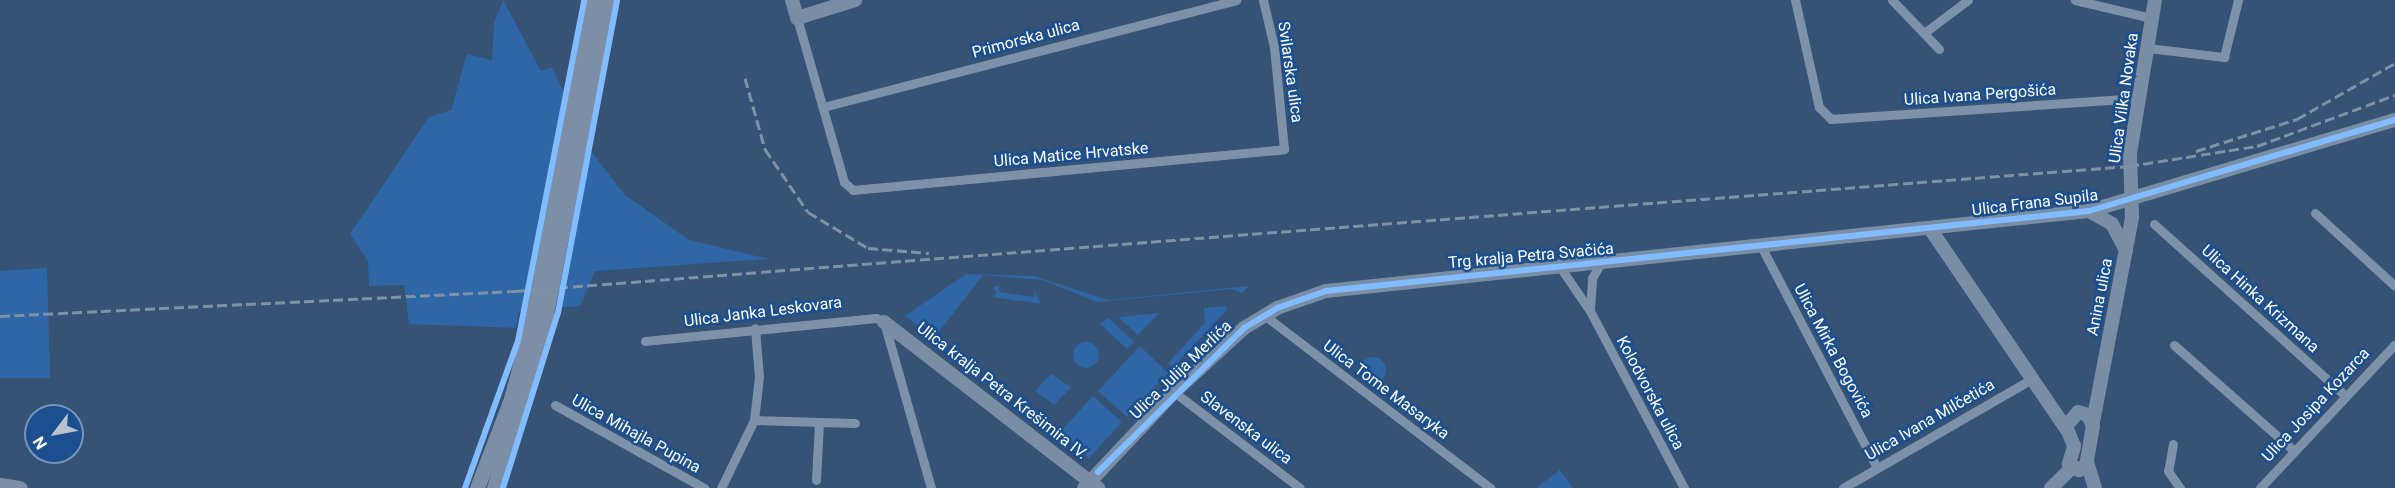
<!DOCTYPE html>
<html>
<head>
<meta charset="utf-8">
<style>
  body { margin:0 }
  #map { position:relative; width:2395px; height:488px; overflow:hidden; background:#365274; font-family:Roboto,sans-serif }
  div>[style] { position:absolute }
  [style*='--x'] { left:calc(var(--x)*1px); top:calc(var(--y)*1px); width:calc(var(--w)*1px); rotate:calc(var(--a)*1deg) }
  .green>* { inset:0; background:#2f66a5 }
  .round { border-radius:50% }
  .street>* { height:9px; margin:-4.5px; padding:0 4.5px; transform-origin:4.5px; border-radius:4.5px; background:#7d92a8 }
  .secondary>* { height:14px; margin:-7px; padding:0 7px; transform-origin:7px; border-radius:7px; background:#798da4 }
  .primary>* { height:15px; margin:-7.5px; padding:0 7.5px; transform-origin:7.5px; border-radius:7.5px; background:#7d8ea7 }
  .rail>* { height:3px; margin-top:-1.5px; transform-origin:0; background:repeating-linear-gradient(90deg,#7e92a7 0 10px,transparent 0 14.5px) }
  .cycleway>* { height:6px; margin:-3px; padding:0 3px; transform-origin:3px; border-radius:3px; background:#80bcff }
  span { translate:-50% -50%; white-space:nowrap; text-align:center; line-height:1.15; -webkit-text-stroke:5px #1b4f8f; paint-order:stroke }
  .street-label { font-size:16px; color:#fff }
  .north { position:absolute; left:24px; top:404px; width:60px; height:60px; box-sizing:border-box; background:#1b4f8f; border:2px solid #7695bc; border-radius:50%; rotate:238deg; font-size:16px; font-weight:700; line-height:24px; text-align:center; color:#fff }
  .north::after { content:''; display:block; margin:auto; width:21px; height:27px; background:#b9c2ce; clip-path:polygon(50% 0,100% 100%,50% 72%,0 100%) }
</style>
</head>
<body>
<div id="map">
  <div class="green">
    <i style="clip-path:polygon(503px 0,541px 71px,552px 67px,590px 150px,624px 194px,689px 240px,769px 259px,595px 271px,580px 306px,519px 311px,516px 328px,409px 324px,404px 285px,369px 286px,368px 261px,350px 234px,429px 117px,451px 110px,467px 54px,492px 60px,494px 23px)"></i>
    <i style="clip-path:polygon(47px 268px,50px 378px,0 378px,0 271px)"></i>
    <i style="clip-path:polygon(966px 274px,1034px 276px,1108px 300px,1249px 286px,1242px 293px,1232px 289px,1097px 302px,1043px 280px,983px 275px,934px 338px,905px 316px)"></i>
    <i style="clip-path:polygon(999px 285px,999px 292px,1034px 297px,1035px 290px,1041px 304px,993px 297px,997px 292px,992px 288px)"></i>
    <i style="clip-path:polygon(1225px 306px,1228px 308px,1173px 368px,1168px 363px,1205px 323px,1204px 308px)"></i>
    <i style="clip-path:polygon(1159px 313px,1138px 335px,1118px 317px)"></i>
    <i style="clip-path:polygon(1109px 318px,1134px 342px,1127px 349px,1100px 324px)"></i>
    <i class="round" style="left:1073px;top:342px;width:26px;height:26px"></i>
    <i style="clip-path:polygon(1140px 346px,1168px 373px,1127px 417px,1098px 391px)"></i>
    <i class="round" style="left:1360px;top:357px;width:26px;height:26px"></i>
    <i style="clip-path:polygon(1051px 374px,1071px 387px,1054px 405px,1035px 391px)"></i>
    <i style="clip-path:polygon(1093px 396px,1122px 422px,1089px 458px,1060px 432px)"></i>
    <i style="clip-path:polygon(1560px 470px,1573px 488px,1538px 488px,1537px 487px)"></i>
  </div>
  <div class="street">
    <i style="--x:1795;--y:0;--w:110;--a:77.4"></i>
    <i style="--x:1819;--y:107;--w:17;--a:45"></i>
    <i style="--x:1831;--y:119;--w:309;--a:-3.9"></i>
    <i style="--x:1892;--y:0;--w:68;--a:46.2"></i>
    <i style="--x:2075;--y:0;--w:79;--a:13.2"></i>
    <i style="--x:797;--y:18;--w:171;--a:74"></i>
    <i style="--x:844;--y:182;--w:12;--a:42"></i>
    <i style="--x:853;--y:190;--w:433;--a:-5.4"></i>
    <i style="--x:1284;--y:149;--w:102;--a:-95.6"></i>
    <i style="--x:1274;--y:47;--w:48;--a:-103.2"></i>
    <i style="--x:1924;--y:33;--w:55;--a:-36.9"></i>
    <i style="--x:2148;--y:48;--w:77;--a:6.8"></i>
    <i style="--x:2224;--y:57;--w:59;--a:-76.2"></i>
    <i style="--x:823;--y:107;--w:427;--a:-14.5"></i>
    <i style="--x:2315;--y:213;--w:108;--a:42.4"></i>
    <i style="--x:2154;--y:224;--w:258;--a:41.9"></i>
    <i style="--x:1762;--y:248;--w:248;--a:62.4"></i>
    <i style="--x:1560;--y:267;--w:53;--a:55.7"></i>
    <i style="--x:1590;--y:311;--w:200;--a:62"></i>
    <i style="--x:1590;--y:309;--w:31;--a:-86"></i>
    <i style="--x:1592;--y:278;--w:16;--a:-60"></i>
    <i style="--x:1264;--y:315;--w:285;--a:37.4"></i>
    <i style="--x:645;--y:341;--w:232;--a:-5.7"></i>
    <i style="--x:876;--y:318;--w:9;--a:27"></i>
    <i style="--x:884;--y:322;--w:173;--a:74.2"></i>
    <i style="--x:2174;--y:345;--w:159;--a:41.4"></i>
    <i style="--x:1174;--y:392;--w:158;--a:37.3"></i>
    <i style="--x:555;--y:405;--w:171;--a:29.1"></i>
    <i style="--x:754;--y:420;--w:101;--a:1.7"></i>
    <i style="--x:2173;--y:444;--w:27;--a:100"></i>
    <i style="--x:2168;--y:471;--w:21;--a:55"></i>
    <i style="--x:816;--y:480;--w:57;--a:-87"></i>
    <i style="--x:721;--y:488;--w:76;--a:-64.1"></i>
    <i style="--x:754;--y:420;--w:43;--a:-83.4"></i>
    <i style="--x:759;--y:377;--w:49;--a:-94.7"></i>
    <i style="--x:1843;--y:488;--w:218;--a:-30"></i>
    <i style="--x:2260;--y:488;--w:197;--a:-46.8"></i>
  </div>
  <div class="secondary">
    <i style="--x:792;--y:0;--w:19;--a:74"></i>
    <i style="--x:797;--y:18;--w:61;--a:-17.2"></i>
    <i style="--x:2089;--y:211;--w:26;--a:29"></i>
    <i style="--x:2112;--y:224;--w:30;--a:62"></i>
    <i style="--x:1931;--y:230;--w:242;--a:55.8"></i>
    <i style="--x:884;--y:322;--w:271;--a:37.8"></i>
    <i style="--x:2078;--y:412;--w:10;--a:17"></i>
    <i style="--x:2088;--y:415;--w:12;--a:66"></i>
    <i style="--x:2093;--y:426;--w:40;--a:100"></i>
    <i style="--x:2086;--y:465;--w:9;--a:144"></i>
    <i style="--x:2079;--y:470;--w:12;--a:-149"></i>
    <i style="--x:2069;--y:464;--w:19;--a:-74"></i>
    <i style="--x:2074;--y:446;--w:22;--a:-112"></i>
    <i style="--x:2066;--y:426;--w:18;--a:-49"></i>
    <i style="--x:2093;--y:422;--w:209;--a:-79.2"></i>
    <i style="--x:2132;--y:217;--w:63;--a:-91.8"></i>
    <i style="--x:2130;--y:154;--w:156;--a:-80.8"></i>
    <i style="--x:2087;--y:462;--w:27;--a:73"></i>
    <i style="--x:1084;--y:488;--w:132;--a:-46.8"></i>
    <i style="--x:1174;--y:392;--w:95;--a:-42.4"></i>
    <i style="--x:1244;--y:328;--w:39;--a:-31"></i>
    <i style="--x:1277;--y:308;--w:52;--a:-19.1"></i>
    <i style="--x:1326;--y:291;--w:767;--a:-5.99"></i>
    <i style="--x:2089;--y:211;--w:319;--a:-16.6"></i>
    <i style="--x:2051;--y:488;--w:29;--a:-44"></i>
  </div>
  <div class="primary">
    <i style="--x:0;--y:485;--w:20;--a:9"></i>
    <i style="--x:477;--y:488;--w:95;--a:-69.1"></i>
    <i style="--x:511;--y:399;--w:86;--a:-75.2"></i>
    <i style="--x:533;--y:316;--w:322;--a:-79.1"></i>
    <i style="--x:494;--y:488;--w:177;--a:-73.2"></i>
    <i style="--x:545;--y:319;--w:325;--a:-79"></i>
  </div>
  <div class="rail">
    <i style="--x:745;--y:78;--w:74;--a:74.3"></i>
    <i style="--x:765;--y:149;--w:76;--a:55.7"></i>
    <i style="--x:808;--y:212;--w:70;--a:31"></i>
    <i style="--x:868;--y:248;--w:61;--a:4.7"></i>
    <i style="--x:2196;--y:151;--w:106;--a:-17.6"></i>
    <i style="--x:2297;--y:119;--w:113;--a:-29.7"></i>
    <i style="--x:0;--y:316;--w:516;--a:-2.78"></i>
    <i style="--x:515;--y:291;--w:1619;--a:-4.43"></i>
    <i style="--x:2129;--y:166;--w:130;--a:-8.9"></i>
    <i style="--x:2257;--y:146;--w:147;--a:-20.3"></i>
  </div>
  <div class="cycleway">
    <i style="--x:1098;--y:472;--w:205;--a:-44.6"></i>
    <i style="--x:1244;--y:328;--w:39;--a:-31"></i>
    <i style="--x:1277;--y:308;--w:52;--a:-19.1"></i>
    <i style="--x:1326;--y:291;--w:767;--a:-5.99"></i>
    <i style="--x:2089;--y:211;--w:319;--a:-16.6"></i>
    <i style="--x:465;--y:488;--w:156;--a:-70.2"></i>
    <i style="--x:518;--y:341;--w:347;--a:-79"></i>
    <i style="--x:503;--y:488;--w:183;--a:-72.6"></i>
    <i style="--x:558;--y:313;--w:319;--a:-79.3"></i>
  </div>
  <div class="street-label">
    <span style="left:1026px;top:39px;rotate:-15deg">Primorska ulica</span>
    <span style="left:1290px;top:72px;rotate:82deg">Svilarska ulica</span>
    <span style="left:1980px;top:95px;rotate:-4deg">Ulica Ivana Pergošića</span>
    <span style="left:2124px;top:98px;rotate:-82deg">Ulica Vilka Novaka</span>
    <span style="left:1071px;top:155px;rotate:-5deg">Ulica Matice Hrvatske</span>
    <span style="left:2035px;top:203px;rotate:-7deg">Ulica Frana Supila</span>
    <span style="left:1531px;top:256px;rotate:-5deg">Trg kralja Petra Svačića</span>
    <span style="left:2100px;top:297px;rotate:-79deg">Anina ulica</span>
    <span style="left:2260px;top:299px;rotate:42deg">Ulica Hinka Krizmana</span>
    <span style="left:763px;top:312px;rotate:-7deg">Ulica Janka Leskovara</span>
    <span style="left:1833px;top:351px;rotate:62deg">Ulica Mirka Bogovića</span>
    <span style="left:1181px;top:370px;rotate:-44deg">Ulica Julija Merlića</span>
    <span style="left:1386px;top:390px;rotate:37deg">Ulica Tome Masaryka</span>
    <span style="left:1002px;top:391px;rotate:38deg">Ulica kralja Petra Krešimira IV.</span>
    <span style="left:1650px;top:393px;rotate:62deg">Kolodvorska ulica</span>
    <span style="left:2316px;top:405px;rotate:-47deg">Ulica Josipa Kozarca</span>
    <span style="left:1930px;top:420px;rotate:-30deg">Ulica Ivana Milčetića</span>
    <span style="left:1246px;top:428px;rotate:37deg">Slavenska ulica</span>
    <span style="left:636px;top:434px;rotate:29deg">Ulica Mihajla Pupina</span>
  </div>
  <div class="north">N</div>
</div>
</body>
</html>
